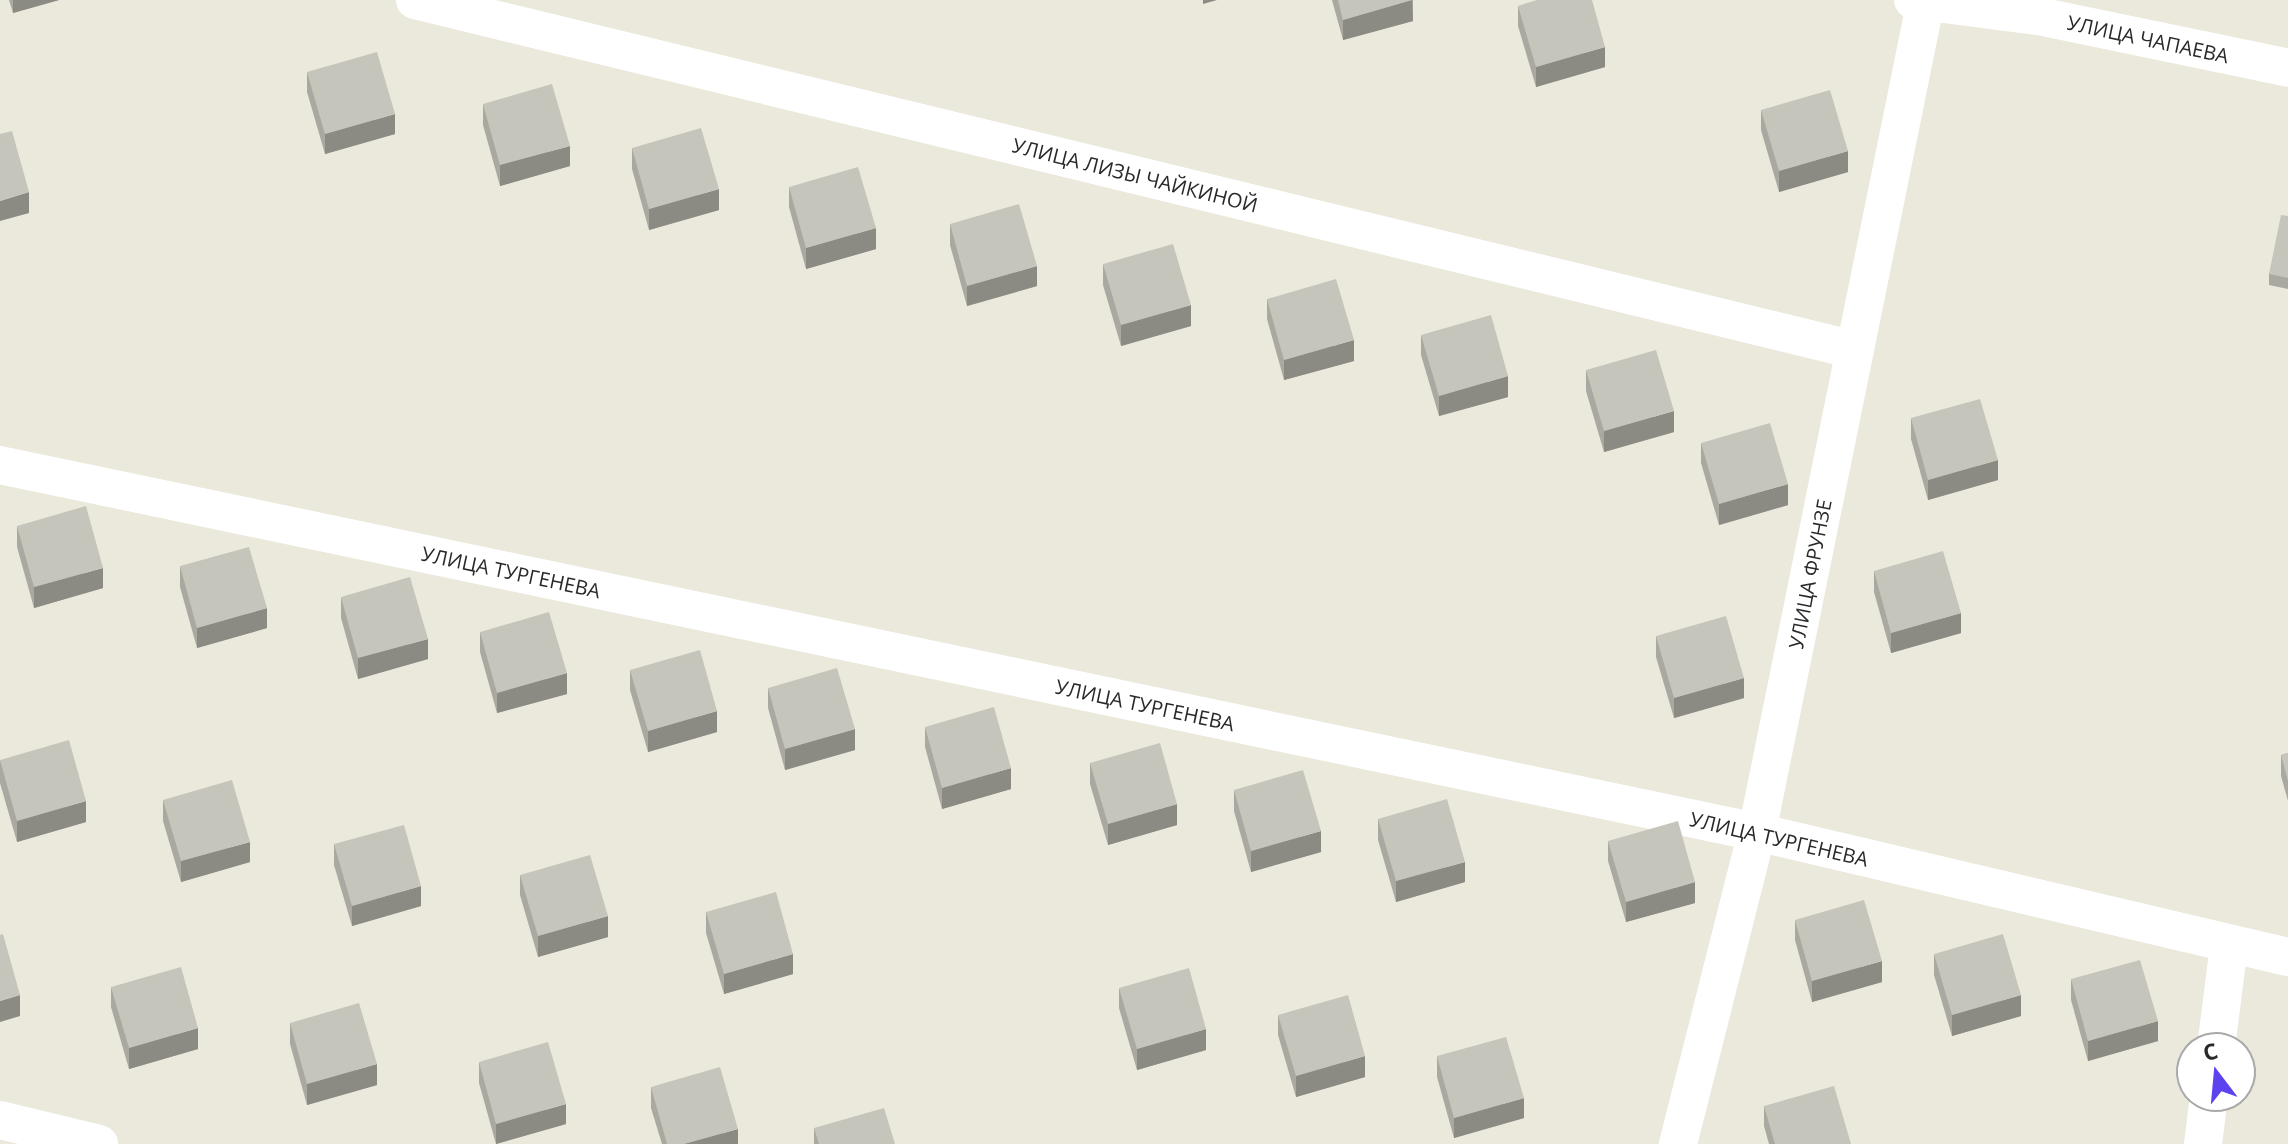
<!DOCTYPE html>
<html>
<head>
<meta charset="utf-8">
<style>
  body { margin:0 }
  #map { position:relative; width:2288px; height:1144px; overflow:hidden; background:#eae9db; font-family:"Open Sans",sans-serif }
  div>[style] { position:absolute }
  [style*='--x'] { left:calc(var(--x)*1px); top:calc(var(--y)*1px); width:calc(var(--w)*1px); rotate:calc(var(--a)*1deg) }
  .street>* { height:38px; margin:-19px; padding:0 19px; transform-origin:19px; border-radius:19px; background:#fff }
  .wall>* { inset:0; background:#aaa9a1 }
  .shaded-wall>* { inset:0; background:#8b8a83 }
  .building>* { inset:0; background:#c6c5bb }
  span { translate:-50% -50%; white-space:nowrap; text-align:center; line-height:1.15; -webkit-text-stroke:8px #fff; paint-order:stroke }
  .street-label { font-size:20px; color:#292929 }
  .north { position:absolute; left:2176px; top:1032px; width:80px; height:80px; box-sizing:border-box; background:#fff; border:2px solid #a9a9a9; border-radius:50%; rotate:344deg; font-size:22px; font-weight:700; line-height:32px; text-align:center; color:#292929 }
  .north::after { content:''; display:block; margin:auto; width:28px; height:36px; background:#5b44ef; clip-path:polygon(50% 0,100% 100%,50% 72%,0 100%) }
</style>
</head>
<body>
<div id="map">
  <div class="street">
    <i style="--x:415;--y:0;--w:1482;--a:13.66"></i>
    <i style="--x:1913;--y:0;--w:126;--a:7.3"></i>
    <i style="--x:2038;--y:16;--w:255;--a:11.7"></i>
    <i style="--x:0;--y:465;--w:1795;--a:11.8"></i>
    <i style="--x:1757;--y:832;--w:546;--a:13.25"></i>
    <i style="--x:2216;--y:1048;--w:104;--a:-82.8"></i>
    <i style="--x:0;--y:1120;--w:102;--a:13.6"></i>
    <i style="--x:1678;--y:1144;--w:322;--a:-75.8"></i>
    <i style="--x:1757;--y:832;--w:849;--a:-78.52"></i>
    <i style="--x:2203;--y:1144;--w:48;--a:-82.9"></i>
  </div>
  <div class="wall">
    <i style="clip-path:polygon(9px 0,59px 0,13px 13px)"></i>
    <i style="clip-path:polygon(1332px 0,1413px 0,1413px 21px,1343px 40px)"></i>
    <i style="clip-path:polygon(1518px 6px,1605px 67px,1536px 87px,1518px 26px)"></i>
    <i style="clip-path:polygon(307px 72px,395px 134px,325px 154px,307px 92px)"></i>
    <i style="clip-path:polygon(483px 104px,570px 166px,500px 186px,483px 125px)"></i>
    <i style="clip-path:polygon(1761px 110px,1848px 172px,1779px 192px,1761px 130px)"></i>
    <i style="clip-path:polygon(632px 148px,719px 210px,649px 230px,632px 169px)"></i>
    <i style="clip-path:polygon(789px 187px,876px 249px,806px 269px,789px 207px)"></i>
    <i style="clip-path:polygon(2288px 216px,2288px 289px,2269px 285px,2269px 274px)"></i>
    <i style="clip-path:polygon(950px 224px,1037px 286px,967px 306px,950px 245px)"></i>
    <i style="clip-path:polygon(1103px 264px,1191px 326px,1121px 346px,1103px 285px)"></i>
    <i style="clip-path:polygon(1267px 299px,1354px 361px,1284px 380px,1267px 319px)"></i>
    <i style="clip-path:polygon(1421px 335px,1508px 397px,1439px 416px,1421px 355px)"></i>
    <i style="clip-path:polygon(1586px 370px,1674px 432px,1604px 452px,1586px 391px)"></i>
    <i style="clip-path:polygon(1911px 418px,1998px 480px,1928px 500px,1911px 439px)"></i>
    <i style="clip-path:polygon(1701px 443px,1788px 505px,1719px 525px,1701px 463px)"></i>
    <i style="clip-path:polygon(17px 526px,103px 588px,34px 608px,17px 547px)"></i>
    <i style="clip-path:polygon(180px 566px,267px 628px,197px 648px,180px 587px)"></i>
    <i style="clip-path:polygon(1874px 571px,1961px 633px,1891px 653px,1874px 592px)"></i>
    <i style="clip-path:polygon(341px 597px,428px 659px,358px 679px,341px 618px)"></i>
    <i style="clip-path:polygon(480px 632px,567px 694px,497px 713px,480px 652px)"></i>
    <i style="clip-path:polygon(1656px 636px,1744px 698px,1674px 718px,1656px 657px)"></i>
    <i style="clip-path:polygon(630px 670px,717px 732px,648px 752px,630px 690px)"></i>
    <i style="clip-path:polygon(768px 688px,855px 750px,785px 770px,768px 708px)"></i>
    <i style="clip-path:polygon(925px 727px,1011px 789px,942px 809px,925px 747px)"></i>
    <i style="clip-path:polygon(2288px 753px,2288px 801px,2281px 776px,2281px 755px)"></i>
    <i style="clip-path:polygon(0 760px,86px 822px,17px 842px,0 783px)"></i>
    <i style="clip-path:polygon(1090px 763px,1177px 825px,1108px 845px,1090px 784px)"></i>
    <i style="clip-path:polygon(1234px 790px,1321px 852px,1251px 872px,1234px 811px)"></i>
    <i style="clip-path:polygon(163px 800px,250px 862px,181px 882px,163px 821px)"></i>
    <i style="clip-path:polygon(1378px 819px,1465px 882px,1396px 902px,1378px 840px)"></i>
    <i style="clip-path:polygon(1608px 841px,1695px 903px,1626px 922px,1608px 861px)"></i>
    <i style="clip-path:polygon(334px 844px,421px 906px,352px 926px,334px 865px)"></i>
    <i style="clip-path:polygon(520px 875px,608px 937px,538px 957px,520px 895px)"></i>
    <i style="clip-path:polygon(706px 912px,793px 974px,724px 994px,706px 933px)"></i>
    <i style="clip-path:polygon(1795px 920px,1882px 982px,1812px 1002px,1795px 940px)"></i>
    <i style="clip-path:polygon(1934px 954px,2021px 1016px,1952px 1036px,1934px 975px)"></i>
    <i style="clip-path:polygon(2071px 979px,2158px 1041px,2088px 1061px,2071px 1000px)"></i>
    <i style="clip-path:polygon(111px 987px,198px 1049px,129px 1069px,111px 1007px)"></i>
    <i style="clip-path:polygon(1119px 988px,1206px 1050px,1137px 1070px,1119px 1008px)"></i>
    <i style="clip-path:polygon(1278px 1015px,1365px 1077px,1296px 1097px,1278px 1035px)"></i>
    <i style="clip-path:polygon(290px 1023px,377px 1085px,307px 1105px,290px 1044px)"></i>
    <i style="clip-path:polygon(1437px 1056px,1524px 1118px,1454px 1138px,1437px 1077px)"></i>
    <i style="clip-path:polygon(479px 1062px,566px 1124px,496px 1144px,479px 1083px)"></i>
    <i style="clip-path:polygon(651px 1087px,738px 1144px,662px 1144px,651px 1108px)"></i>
    <i style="clip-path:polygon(1764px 1106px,1851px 1144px,1769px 1144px,1764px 1126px)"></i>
    <i style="clip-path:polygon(814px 1128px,895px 1144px,814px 1144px)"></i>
  </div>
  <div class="shaded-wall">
    <i style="clip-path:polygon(13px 0,59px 0,13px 13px)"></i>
    <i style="clip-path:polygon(1203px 0,1217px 0,1203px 4px)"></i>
    <i style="clip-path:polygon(1412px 0,1413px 21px,1343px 40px,1343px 20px)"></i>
    <i style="clip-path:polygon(1605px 47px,1605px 67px,1536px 87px,1536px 67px)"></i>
    <i style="clip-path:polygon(395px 114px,395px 134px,325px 154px,325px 134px)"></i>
    <i style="clip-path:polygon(570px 146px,570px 166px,500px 186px,500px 165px)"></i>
    <i style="clip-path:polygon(1848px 151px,1848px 172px,1779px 192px,1779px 171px)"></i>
    <i style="clip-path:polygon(719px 189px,719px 210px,649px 230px,649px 209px)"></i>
    <i style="clip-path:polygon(29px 192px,29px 213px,0 221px,0 201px)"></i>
    <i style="clip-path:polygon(876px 228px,876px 249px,806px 269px,806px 248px)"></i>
    <i style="clip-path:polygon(1037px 266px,1037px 286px,967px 306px,967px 286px)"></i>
    <i style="clip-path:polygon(1191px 305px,1191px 326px,1121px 346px,1121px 325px)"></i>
    <i style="clip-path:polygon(1354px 340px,1354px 361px,1284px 380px,1284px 360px)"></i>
    <i style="clip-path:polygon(1508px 376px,1508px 397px,1439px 416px,1439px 396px)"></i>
    <i style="clip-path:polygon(1674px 411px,1674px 432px,1604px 452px,1604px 431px)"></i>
    <i style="clip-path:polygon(1998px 460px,1998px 480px,1928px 500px,1928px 480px)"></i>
    <i style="clip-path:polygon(1788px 484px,1788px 505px,1719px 525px,1719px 504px)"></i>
    <i style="clip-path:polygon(103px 568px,103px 588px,34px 608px,34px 587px)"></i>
    <i style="clip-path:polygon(267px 608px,267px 628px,197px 648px,197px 628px)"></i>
    <i style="clip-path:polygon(1961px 613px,1961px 633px,1891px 653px,1891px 633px)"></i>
    <i style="clip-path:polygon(428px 639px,428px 659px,358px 679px,358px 658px)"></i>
    <i style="clip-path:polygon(567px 673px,567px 694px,497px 713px,497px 693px)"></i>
    <i style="clip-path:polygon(1744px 678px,1744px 698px,1674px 718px,1674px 698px)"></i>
    <i style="clip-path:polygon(717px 711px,717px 732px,648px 752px,648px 731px)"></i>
    <i style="clip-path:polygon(855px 729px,855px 750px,785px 770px,785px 749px)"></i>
    <i style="clip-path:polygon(1011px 768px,1011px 789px,942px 809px,942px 788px)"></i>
    <i style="clip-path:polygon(86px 801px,86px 822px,17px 842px,17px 821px)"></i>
    <i style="clip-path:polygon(1177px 804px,1177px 825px,1108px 845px,1108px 824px)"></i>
    <i style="clip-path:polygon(1321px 831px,1321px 852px,1251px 872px,1251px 851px)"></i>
    <i style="clip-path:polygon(250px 842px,250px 862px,181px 882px,181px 861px)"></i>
    <i style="clip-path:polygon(1465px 862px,1465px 882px,1396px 902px,1396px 881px)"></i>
    <i style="clip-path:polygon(1695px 882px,1695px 903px,1626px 922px,1626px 902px)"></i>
    <i style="clip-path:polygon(421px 886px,421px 906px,352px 926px,352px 906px)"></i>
    <i style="clip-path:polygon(608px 916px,608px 937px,538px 957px,538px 936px)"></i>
    <i style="clip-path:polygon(793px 954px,793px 974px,724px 994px,724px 974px)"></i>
    <i style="clip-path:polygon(1882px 961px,1882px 982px,1812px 1002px,1812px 981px)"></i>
    <i style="clip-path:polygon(20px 995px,20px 1016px,0 1022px,0 1001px)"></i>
    <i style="clip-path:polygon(2021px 995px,2021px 1016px,1952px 1036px,1952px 1015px)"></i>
    <i style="clip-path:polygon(2158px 1021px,2158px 1041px,2088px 1061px,2088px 1041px)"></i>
    <i style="clip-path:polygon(198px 1028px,198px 1049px,129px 1069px,129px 1048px)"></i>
    <i style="clip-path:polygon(1206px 1029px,1206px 1050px,1137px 1070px,1137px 1049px)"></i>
    <i style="clip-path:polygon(1365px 1056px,1365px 1077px,1296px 1097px,1296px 1076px)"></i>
    <i style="clip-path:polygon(377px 1064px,377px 1085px,307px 1105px,307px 1084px)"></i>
    <i style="clip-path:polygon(1524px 1098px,1524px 1118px,1454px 1138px,1454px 1118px)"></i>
    <i style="clip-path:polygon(566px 1104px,566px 1124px,496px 1144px,496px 1124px)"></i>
    <i style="clip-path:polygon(738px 1129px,738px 1144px,684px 1144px)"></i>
  </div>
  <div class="building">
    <i style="clip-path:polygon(1338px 0,1412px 0,1343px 20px)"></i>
    <i style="clip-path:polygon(1537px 0,1592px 0,1605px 47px,1536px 67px,1518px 6px)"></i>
    <i style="clip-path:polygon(377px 52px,395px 114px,325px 134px,307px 72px)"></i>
    <i style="clip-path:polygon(552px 84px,570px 146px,500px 165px,483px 104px)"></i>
    <i style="clip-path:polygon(1830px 90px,1848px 151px,1779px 171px,1761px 110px)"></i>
    <i style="clip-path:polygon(701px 128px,719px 189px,649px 209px,632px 148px)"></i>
    <i style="clip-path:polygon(12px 131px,29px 192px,0 201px,0 134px)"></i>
    <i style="clip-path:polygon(858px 167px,876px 228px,806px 248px,789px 187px)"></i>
    <i style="clip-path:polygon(1019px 204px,1037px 266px,967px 286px,950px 224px)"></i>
    <i style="clip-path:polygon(2281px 215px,2288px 216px,2288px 278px,2269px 274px)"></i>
    <i style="clip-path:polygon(1173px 244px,1191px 305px,1121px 325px,1103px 264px)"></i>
    <i style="clip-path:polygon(1336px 279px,1354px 340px,1284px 360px,1267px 299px)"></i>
    <i style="clip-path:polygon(1491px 315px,1508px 376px,1439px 396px,1421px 335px)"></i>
    <i style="clip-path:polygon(1656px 350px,1674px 411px,1604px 431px,1586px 370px)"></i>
    <i style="clip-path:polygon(1980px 399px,1998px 460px,1928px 480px,1911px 418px)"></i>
    <i style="clip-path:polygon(1770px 423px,1788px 484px,1719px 504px,1701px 443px)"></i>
    <i style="clip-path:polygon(86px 506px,103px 568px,34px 587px,17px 526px)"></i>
    <i style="clip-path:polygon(249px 547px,267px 608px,197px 628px,180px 566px)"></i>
    <i style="clip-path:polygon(1943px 551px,1961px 613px,1891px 633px,1874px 571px)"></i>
    <i style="clip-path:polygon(410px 577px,428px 639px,358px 658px,341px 597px)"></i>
    <i style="clip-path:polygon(549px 612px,567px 673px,497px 693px,480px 632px)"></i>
    <i style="clip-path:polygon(1726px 616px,1744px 678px,1674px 698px,1656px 636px)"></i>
    <i style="clip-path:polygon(700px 650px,717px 711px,648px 731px,630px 670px)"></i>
    <i style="clip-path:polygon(837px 668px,855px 729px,785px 749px,768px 688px)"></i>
    <i style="clip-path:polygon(994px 707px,1011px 768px,942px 788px,925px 727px)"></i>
    <i style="clip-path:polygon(69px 740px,86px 801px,17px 821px,0 760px)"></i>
    <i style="clip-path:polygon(1160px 743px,1177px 804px,1108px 824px,1090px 763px)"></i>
    <i style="clip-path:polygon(2288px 753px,2288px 781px,2281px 755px)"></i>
    <i style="clip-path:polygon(1303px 770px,1321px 831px,1251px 851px,1234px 790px)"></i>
    <i style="clip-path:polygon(232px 780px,250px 842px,181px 861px,163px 800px)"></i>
    <i style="clip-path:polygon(1447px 799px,1465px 862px,1396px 881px,1378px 819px)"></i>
    <i style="clip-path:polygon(1678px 821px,1695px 882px,1626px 902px,1608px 841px)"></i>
    <i style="clip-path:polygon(404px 825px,421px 886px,352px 906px,334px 844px)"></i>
    <i style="clip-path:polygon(590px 855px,608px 916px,538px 936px,520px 875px)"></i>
    <i style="clip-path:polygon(776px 892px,793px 954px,724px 974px,706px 912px)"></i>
    <i style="clip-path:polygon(1864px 900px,1882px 961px,1812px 981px,1795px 920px)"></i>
    <i style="clip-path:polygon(3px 934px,20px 995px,0 1001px,0 935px)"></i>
    <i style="clip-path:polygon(2003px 934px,2021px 995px,1952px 1015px,1934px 954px)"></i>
    <i style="clip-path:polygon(2140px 960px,2158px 1021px,2088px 1041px,2071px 979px)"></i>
    <i style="clip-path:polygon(181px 967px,198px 1028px,129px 1048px,111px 987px)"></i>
    <i style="clip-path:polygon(1189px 968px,1206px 1029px,1137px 1049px,1119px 988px)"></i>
    <i style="clip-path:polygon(1348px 995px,1365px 1056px,1296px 1076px,1278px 1015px)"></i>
    <i style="clip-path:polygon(359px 1003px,377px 1064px,307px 1084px,290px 1023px)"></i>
    <i style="clip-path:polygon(1506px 1037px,1524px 1098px,1454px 1118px,1437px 1056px)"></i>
    <i style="clip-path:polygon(548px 1042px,566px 1104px,496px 1124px,479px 1062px)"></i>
    <i style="clip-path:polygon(720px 1067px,738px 1129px,684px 1144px,667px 1144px,651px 1087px)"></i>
    <i style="clip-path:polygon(1834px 1086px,1851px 1144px,1775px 1144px,1764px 1106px)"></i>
    <i style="clip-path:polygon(884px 1108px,895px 1144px,819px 1144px,814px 1128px)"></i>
  </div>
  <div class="street-label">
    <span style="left:2148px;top:39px;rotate:12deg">УЛИЦА ЧАПАЕВА</span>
    <span style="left:1135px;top:175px;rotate:14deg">УЛИЦА ЛИЗЫ ЧАЙКИНОЙ</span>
    <span style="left:511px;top:572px;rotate:12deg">УЛИЦА ТУРГЕНЕВА</span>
    <span style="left:1810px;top:574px;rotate:-79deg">УЛИЦА ФРУНЗЕ</span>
    <span style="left:1145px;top:705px;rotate:12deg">УЛИЦА ТУРГЕНЕВА</span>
    <span style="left:1779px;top:839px;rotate:13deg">УЛИЦА ТУРГЕНЕВА</span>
  </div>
  <div class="north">С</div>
</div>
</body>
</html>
